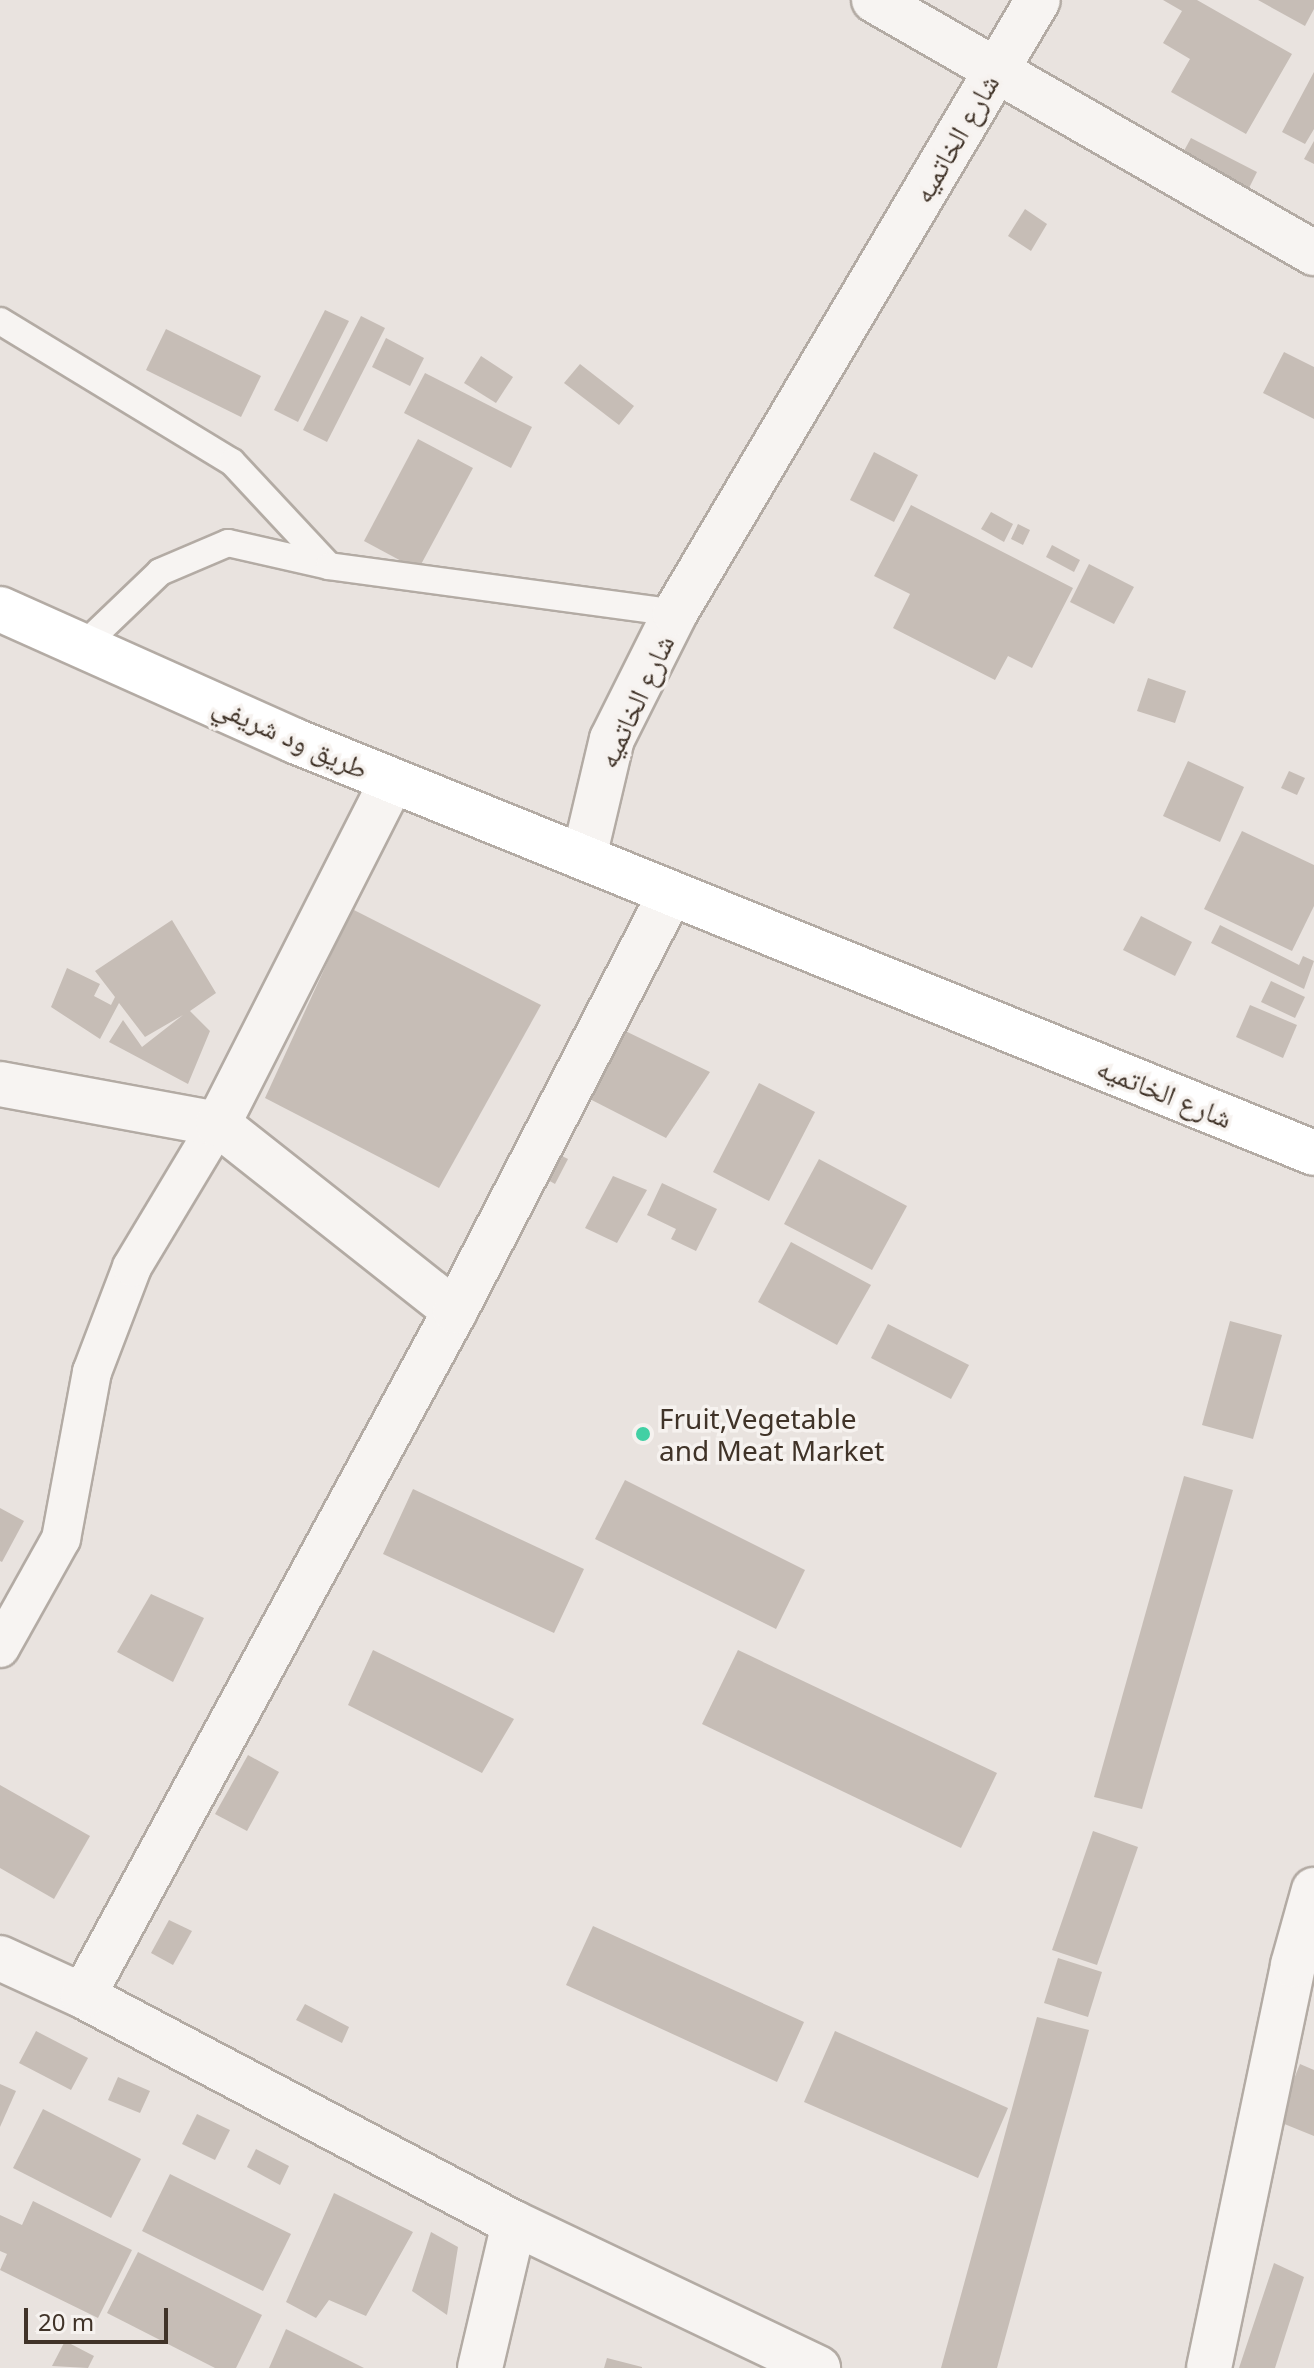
<!DOCTYPE html>
<html>
<head>
<meta charset="utf-8">
<style>
  body { margin:0 }
  #map { position:relative; width:1314px; height:2368px; overflow:hidden; background:#e9e3df; font-family:"Noto Sans","Noto Naskh Arabic",sans-serif }
  div>[style] { position:absolute }
  [style*='--x'] { left:calc(var(--x)*1px); top:calc(var(--y)*1px); width:calc(var(--w)*1px); rotate:calc(var(--a)*1deg) }
  .building>* { inset:0; background:#c6bdb6 }
  .roads { filter:drop-shadow(2px 0 #b3aba4) drop-shadow(-2px 0 #b3aba4) drop-shadow(0 2px #b3aba4) drop-shadow(0 -2px #b3aba4) }
  .service>* { height:26px; margin:-13px; padding:0 13px; transform-origin:13px; border-radius:13px; background:#f7f4f2 }
  .pedestrian>* { height:38px; margin:-19px; padding:0 19px; transform-origin:19px; border-radius:19px; background:#f7f4f2 }
  .minor>* { height:44px; margin:-22px; padding:0 22px; transform-origin:22px; border-radius:22px; background:#f7f4f2 }
  .tertiary>* { height:44px; margin:-22px; padding:0 22px; transform-origin:22px; border-radius:22px; background:#f7f4f2 }
  .primary>* { height:44px; margin:-22px; padding:0 22px; transform-origin:22px; border-radius:22px; background:#fff }
  .dots>* { width:22px; height:22px; translate:-50% -50%; box-sizing:border-box; border:4px solid #f6f2ef; border-radius:50% }
  span { translate:-50% -50%; white-space:nowrap; text-align:center; line-height:1.15; -webkit-text-stroke:7px #f6f2ef; paint-order:stroke }
  .street-label { font-size:28px; color:#403328 }
  .poi-label { font-size:28px; color:#403328 }
  .left { translate:0 -50%; text-align:left }
  .scale { position:absolute; left:24px; top:2308px; width:144px; height:36px; box-sizing:border-box; border:4px solid #403328; border-top:0; padding-left:10px; font-size:24px; line-height:28px; white-space:nowrap; color:#403328; -webkit-text-stroke:6px #f6f2ef; paint-order:stroke }
</style>
</head>
<body>
<div id="map">
  <div class="building">
    <i style="clip-path:polygon(1163px 0,1197px 0,1292px 54px,1246px 134px,1171px 92px,1190px 59px,1163px 43px,1182px 11px)"></i>
    <i style="clip-path:polygon(1258px 0,1314px 0,1314px 9px,1305px 26px)"></i>
    <i style="clip-path:polygon(1314px 72px,1314px 129px,1305px 144px,1282px 132px)"></i>
    <i style="clip-path:polygon(1191px 138px,1257px 172px,1246px 194px,1179px 160px)"></i>
    <i style="clip-path:polygon(1314px 141px,1314px 164px,1304px 159px)"></i>
    <i style="clip-path:polygon(1025px 209px,1047px 224px,1031px 251px,1008px 236px)"></i>
    <i style="clip-path:polygon(325px 310px,349px 321px,298px 422px,274px 410px)"></i>
    <i style="clip-path:polygon(361px 316px,385px 328px,327px 442px,303px 430px)"></i>
    <i style="clip-path:polygon(166px 329px,261px 376px,241px 417px,146px 370px)"></i>
    <i style="clip-path:polygon(386px 338px,424px 358px,410px 386px,372px 367px)"></i>
    <i style="clip-path:polygon(1284px 352px,1314px 367px,1314px 419px,1263px 393px)"></i>
    <i style="clip-path:polygon(481px 356px,513px 377px,496px 403px,464px 383px)"></i>
    <i style="clip-path:polygon(580px 364px,634px 406px,619px 425px,564px 383px)"></i>
    <i style="clip-path:polygon(425px 373px,532px 427px,511px 468px,404px 413px)"></i>
    <i style="clip-path:polygon(418px 439px,473px 468px,418px 570px,364px 541px)"></i>
    <i style="clip-path:polygon(874px 452px,918px 475px,894px 522px,850px 500px)"></i>
    <i style="clip-path:polygon(911px 505px,1073px 588px,1032px 668px,1008px 656px,995px 680px,893px 628px,910px 594px,874px 576px)"></i>
    <i style="clip-path:polygon(991px 512px,1013px 524px,1004px 542px,981px 529px)"></i>
    <i style="clip-path:polygon(1018px 524px,1030px 530px,1023px 545px,1011px 539px)"></i>
    <i style="clip-path:polygon(1052px 545px,1080px 560px,1074px 572px,1046px 557px)"></i>
    <i style="clip-path:polygon(1089px 564px,1134px 587px,1114px 624px,1070px 602px)"></i>
    <i style="clip-path:polygon(1148px 678px,1186px 691px,1175px 723px,1137px 711px)"></i>
    <i style="clip-path:polygon(1188px 761px,1244px 787px,1220px 842px,1163px 816px)"></i>
    <i style="clip-path:polygon(1289px 771px,1305px 778px,1297px 795px,1281px 788px)"></i>
    <i style="clip-path:polygon(1242px 831px,1314px 865px,1314px 906px,1292px 951px,1204px 909px)"></i>
    <i style="clip-path:polygon(352px 909px,541px 1005px,439px 1188px,265px 1098px)"></i>
    <i style="clip-path:polygon(1141px 916px,1192px 942px,1175px 976px,1123px 950px)"></i>
    <i style="clip-path:polygon(172px 920px,216px 993px,190px 1011px,210px 1031px,188px 1084px,109px 1042px,123px 1020px,142px 1047px,183px 1015px,145px 1037px,119px 1003px,100px 1039px,51px 1007px,67px 968px,100px 984px,94px 996px,111px 1005px,115px 997px,95px 971px)"></i>
    <i style="clip-path:polygon(1220px 925px,1299px 965px,1303px 956px,1314px 961px,1304px 989px,1211px 943px)"></i>
    <i style="clip-path:polygon(1271px 981px,1305px 997px,1295px 1018px,1261px 1002px)"></i>
    <i style="clip-path:polygon(1250px 1005px,1297px 1025px,1283px 1058px,1236px 1037px)"></i>
    <i style="clip-path:polygon(615px 1026px,710px 1072px,666px 1138px,580px 1094px)"></i>
    <i style="clip-path:polygon(759px 1083px,815px 1112px,769px 1201px,713px 1172px)"></i>
    <i style="clip-path:polygon(546px 1148px,568px 1159px,555px 1184px,534px 1172px)"></i>
    <i style="clip-path:polygon(819px 1159px,907px 1206px,872px 1270px,784px 1224px)"></i>
    <i style="clip-path:polygon(613px 1176px,647px 1190px,617px 1243px,585px 1228px)"></i>
    <i style="clip-path:polygon(662px 1183px,717px 1209px,696px 1251px,671px 1239px,676px 1229px,647px 1215px)"></i>
    <i style="clip-path:polygon(791px 1242px,871px 1285px,837px 1345px,758px 1302px)"></i>
    <i style="clip-path:polygon(1230px 1321px,1282px 1335px,1253px 1439px,1202px 1425px)"></i>
    <i style="clip-path:polygon(888px 1324px,969px 1365px,951px 1399px,871px 1358px)"></i>
    <i style="clip-path:polygon(1184px 1476px,1233px 1490px,1142px 1809px,1094px 1797px)"></i>
    <i style="clip-path:polygon(625px 1480px,805px 1570px,776px 1629px,595px 1539px)"></i>
    <i style="clip-path:polygon(413px 1489px,584px 1569px,554px 1633px,383px 1554px)"></i>
    <i style="clip-path:polygon(0 1508px,24px 1521px,2px 1562px,0 1561px)"></i>
    <i style="clip-path:polygon(151px 1594px,204px 1618px,173px 1682px,117px 1652px)"></i>
    <i style="clip-path:polygon(373px 1650px,514px 1719px,482px 1773px,348px 1705px)"></i>
    <i style="clip-path:polygon(738px 1650px,997px 1773px,961px 1848px,702px 1724px)"></i>
    <i style="clip-path:polygon(248px 1755px,279px 1772px,247px 1831px,215px 1814px)"></i>
    <i style="clip-path:polygon(0 1785px,90px 1836px,54px 1899px,0 1868px)"></i>
    <i style="clip-path:polygon(1093px 1831px,1138px 1847px,1097px 1965px,1052px 1950px)"></i>
    <i style="clip-path:polygon(169px 1920px,192px 1931px,173px 1965px,151px 1953px)"></i>
    <i style="clip-path:polygon(593px 1926px,804px 2022px,777px 2082px,566px 1985px)"></i>
    <i style="clip-path:polygon(1058px 1958px,1102px 1972px,1088px 2017px,1044px 2003px)"></i>
    <i style="clip-path:polygon(305px 2004px,349px 2027px,342px 2043px,296px 2020px)"></i>
    <i style="clip-path:polygon(1037px 2017px,1089px 2030px,997px 2368px,941px 2368px)"></i>
    <i style="clip-path:polygon(36px 2031px,88px 2058px,71px 2090px,19px 2063px)"></i>
    <i style="clip-path:polygon(835px 2031px,1008px 2108px,978px 2178px,804px 2102px)"></i>
    <i style="clip-path:polygon(1300px 2064px,1314px 2070px,1314px 2136px,1277px 2121px)"></i>
    <i style="clip-path:polygon(118px 2077px,150px 2091px,140px 2113px,108px 2100px)"></i>
    <i style="clip-path:polygon(0 2084px,16px 2091px,0 2127px)"></i>
    <i style="clip-path:polygon(43px 2109px,141px 2159px,111px 2218px,13px 2168px)"></i>
    <i style="clip-path:polygon(197px 2114px,230px 2130px,215px 2160px,182px 2144px)"></i>
    <i style="clip-path:polygon(256px 2149px,289px 2166px,280px 2185px,247px 2167px)"></i>
    <i style="clip-path:polygon(170px 2174px,291px 2234px,263px 2291px,142px 2231px)"></i>
    <i style="clip-path:polygon(334px 2193px,413px 2232px,366px 2316px,329px 2300px,316px 2318px,286px 2302px)"></i>
    <i style="clip-path:polygon(33px 2201px,132px 2250px,98px 2318px,0 2270px,7px 2254px,0 2251px,0 2215px,22px 2225px)"></i>
    <i style="clip-path:polygon(431px 2232px,458px 2247px,447px 2315px,412px 2291px)"></i>
    <i style="clip-path:polygon(138px 2252px,262px 2315px,236px 2368px,215px 2368px,107px 2313px)"></i>
    <i style="clip-path:polygon(1274px 2263px,1304px 2277px,1275px 2368px,1239px 2368px)"></i>
    <i style="clip-path:polygon(286px 2329px,364px 2368px,269px 2368px)"></i>
    <i style="clip-path:polygon(65px 2341px,94px 2356px,88px 2368px,52px 2366px)"></i>
    <i style="clip-path:polygon(607px 2358px,642px 2367px,642px 2368px,604px 2368px)"></i>
  </div>
  <div class="roads">
    <div class="service">
      <i style="--x:0;--y:321;--w:271;--a:31.3"></i>
      <i style="--x:232;--y:462;--w:142;--a:47"></i>
      <i style="--x:84;--y:645;--w:105;--a:-43.8"></i>
      <i style="--x:160;--y:572;--w:74;--a:-23.1"></i>
      <i style="--x:228;--y:543;--w:104;--a:12.8"></i>
      <i style="--x:329;--y:566;--w:349;--a:7.7"></i>
    </div>
    <div class="pedestrian">
      <i style="--x:0;--y:1648;--w:125;--a:-60.8"></i>
      <i style="--x:61;--y:1539;--w:170;--a:-79.5"></i>
      <i style="--x:92;--y:1372;--w:112;--a:-69.1"></i>
      <i style="--x:132;--y:1267;--w:167;--a:-59"></i>
    </div>
    <div class="minor">
      <i style="--x:874;--y:0;--w:508;--a:29.9"></i>
      <i style="--x:0;--y:1084;--w:222;--a:10.4"></i>
      <i style="--x:218;--y:1124;--w:302;--a:38.3"></i>
      <i style="--x:218;--y:1124;--w:385;--a:-63.1"></i>
      <i style="--x:0;--y:1958;--w:91;--a:24.6"></i>
      <i style="--x:83;--y:1996;--w:487;--a:27.8"></i>
      <i style="--x:514;--y:2223;--w:337;--a:25.5"></i>
      <i style="--x:83;--y:1996;--w:779;--a:-61.5"></i>
      <i style="--x:455;--y:1311;--w:469;--a:-62.7"></i>
      <i style="--x:480;--y:2368;--w:149;--a:-76.8"></i>
      <i style="--x:1209;--y:2368;--w:412;--a:-78.2"></i>
      <i style="--x:1293;--y:1965;--w:78;--a:-74.4"></i>
    </div>
    <div class="tertiary">
      <i style="--x:584;--y:857;--w:121;--a:-76.7"></i>
      <i style="--x:612;--y:739;--w:141;--a:-63.4"></i>
      <i style="--x:675;--y:613;--w:712;--a:-59.37"></i>
    </div>
    <div class="primary">
      <i style="--x:0;--y:609;--w:323;--a:24.1"></i>
      <i style="--x:295;--y:741;--w:1099;--a:22.01"></i>
    </div>
  </div>
  <div class="dots">
    <i style="left:643px;top:1434px;background:#42d0a4"></i>
  </div>
  <div class="street-label">
    <span style="left:955px;top:138px;rotate:-60deg">شارع الخاتميه</span>
    <span style="left:635px;top:701px;rotate:-65deg">شارع الخاتميه</span>
    <span style="left:291px;top:736px;rotate:24deg">طريق ود شريفي</span>
    <span style="left:1165px;top:1092px;rotate:22deg">شارع الخاتميه</span>
  </div>
  <div class="poi-label">
    <span class="left" style="left:659px;top:1434px">Fruit,Vegetable<br>and Meat Market</span>
  </div>
  <div class="scale">20 m</div>
</div>
</body>
</html>
